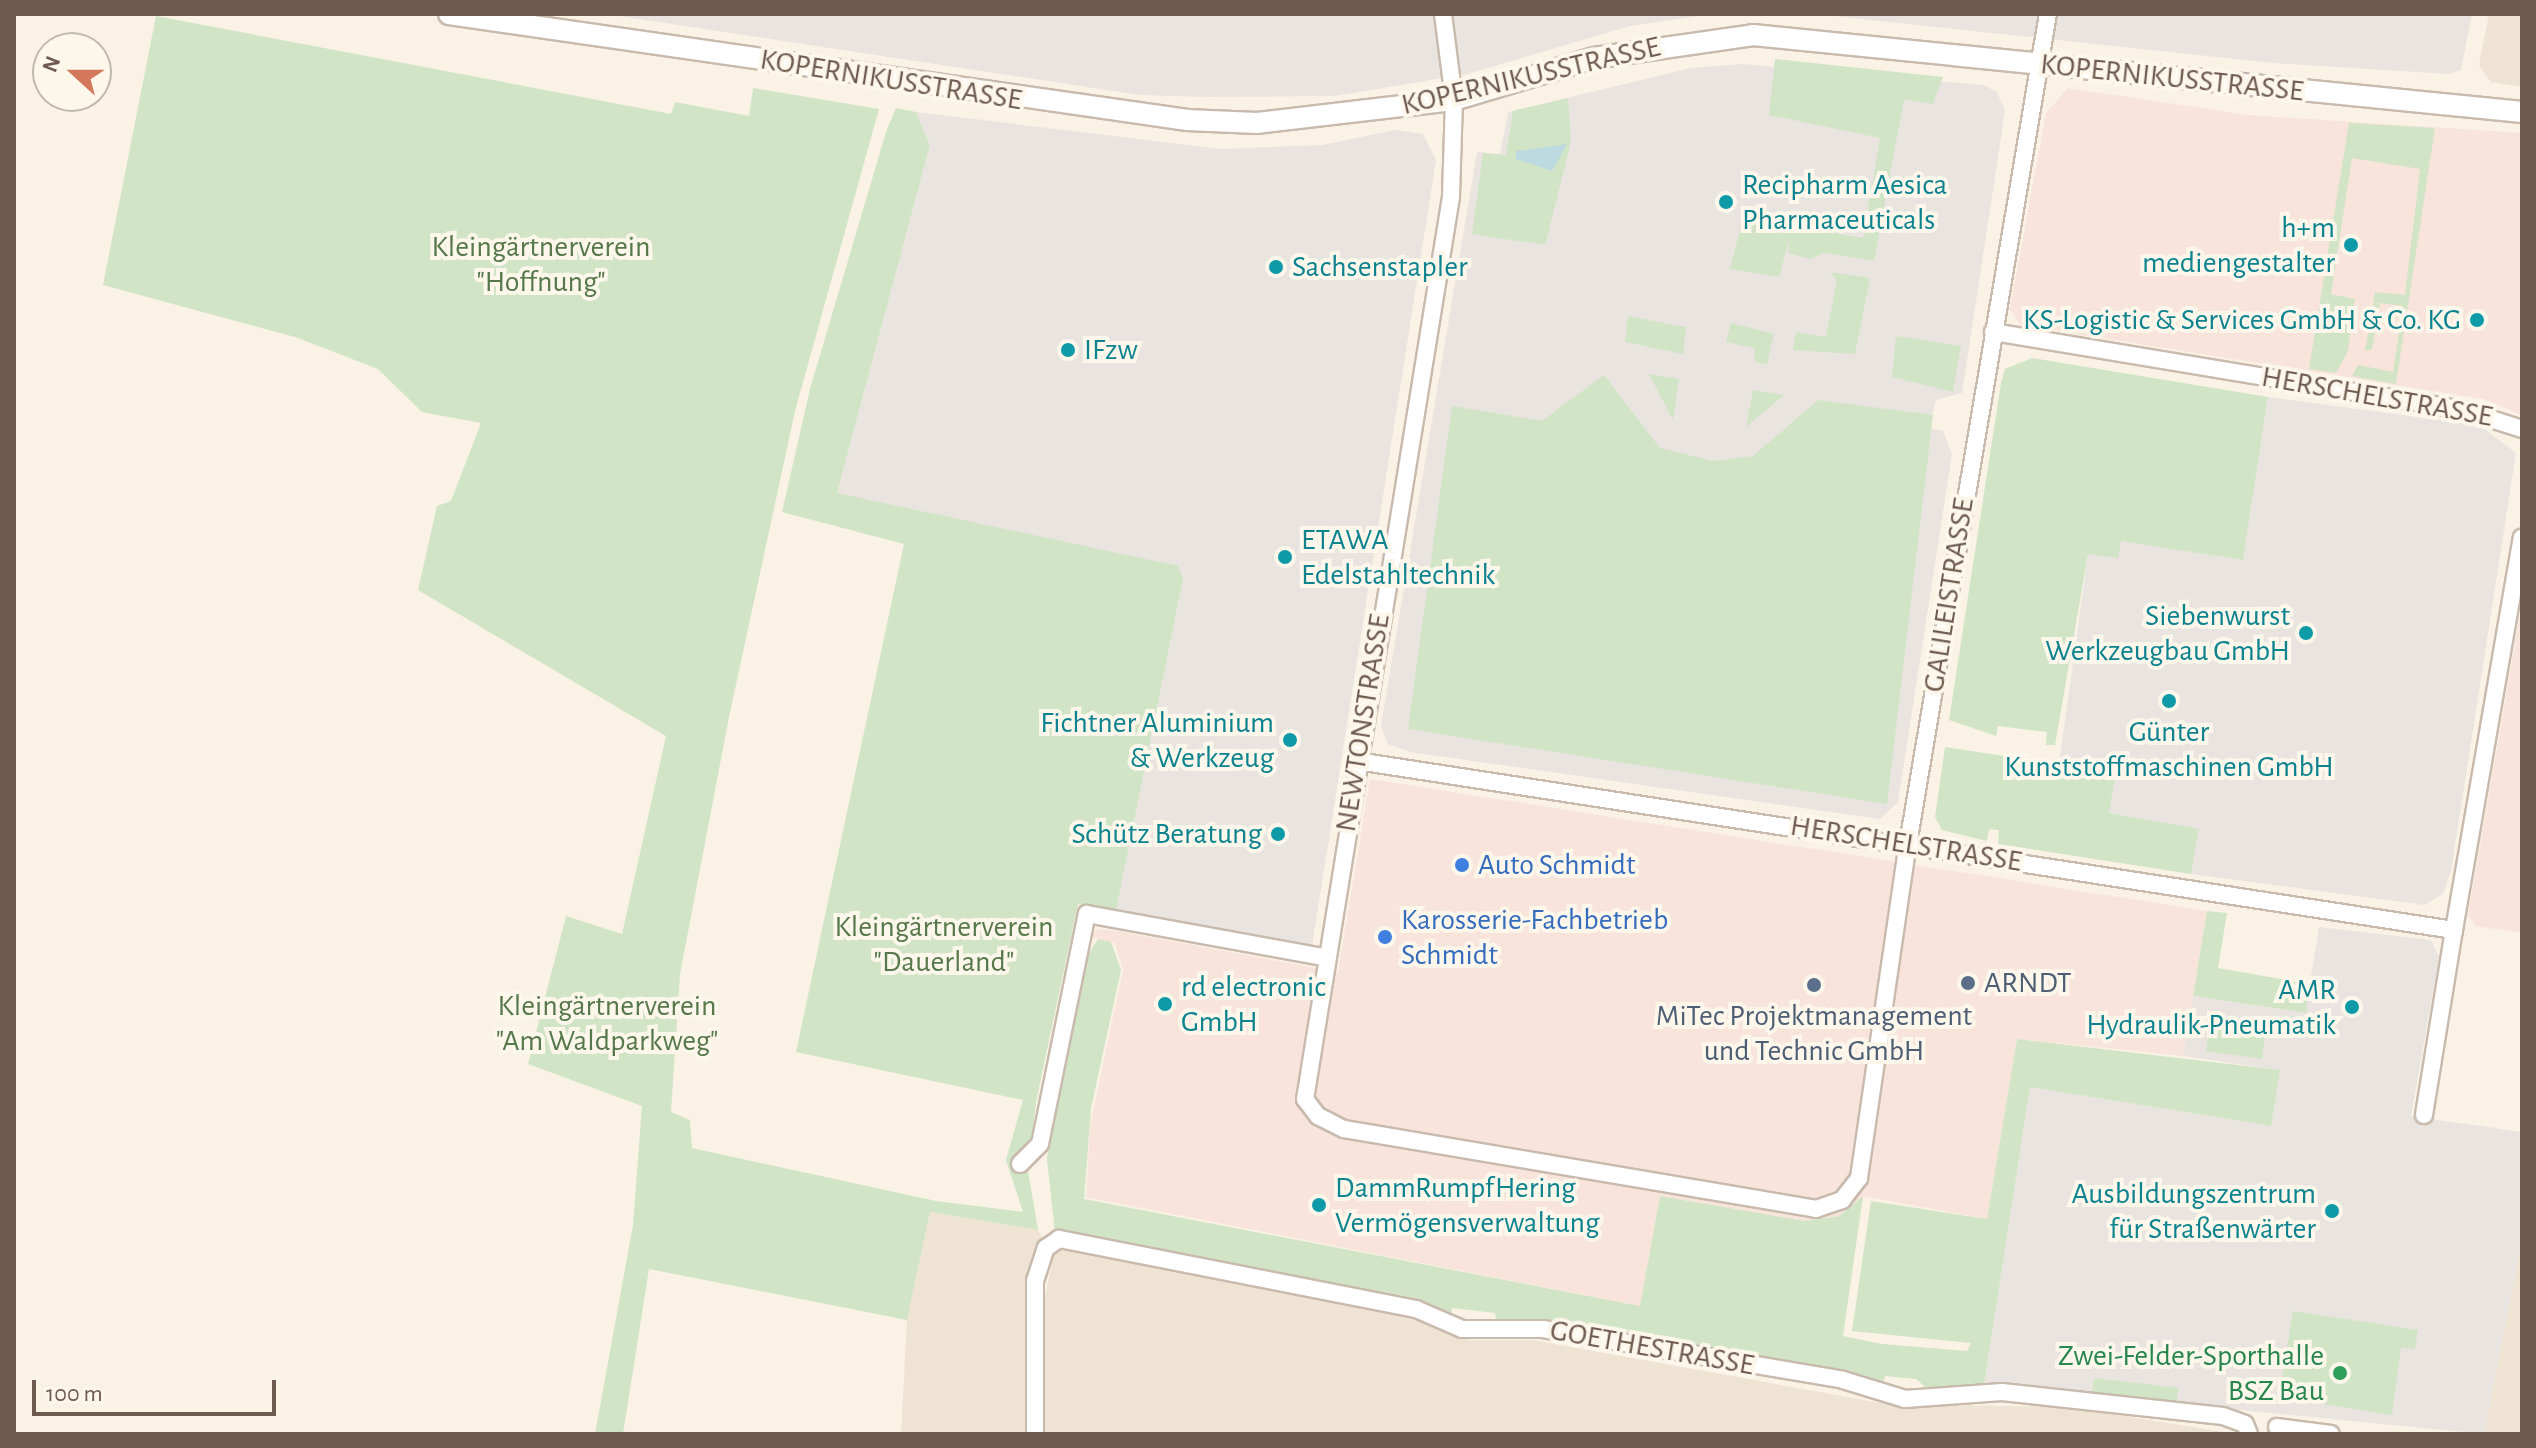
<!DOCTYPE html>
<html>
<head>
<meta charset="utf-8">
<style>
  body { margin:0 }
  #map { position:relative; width:2536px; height:1448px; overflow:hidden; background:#f9f2e5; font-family:"Alegreya Sans",sans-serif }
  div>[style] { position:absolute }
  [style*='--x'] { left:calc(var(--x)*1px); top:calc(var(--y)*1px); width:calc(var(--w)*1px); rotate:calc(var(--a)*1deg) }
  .residential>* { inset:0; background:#efe4d4 }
  .commercial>* { inset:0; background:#f8e4da }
  .industrial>* { inset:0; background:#e9e4df }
  .green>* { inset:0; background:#d1e4c6 }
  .water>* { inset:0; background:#bcdae0 }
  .roads { filter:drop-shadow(2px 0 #c8baad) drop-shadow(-2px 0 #c8baad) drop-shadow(0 2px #c8baad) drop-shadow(0 -2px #c8baad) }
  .minor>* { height:16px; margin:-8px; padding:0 8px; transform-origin:8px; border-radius:8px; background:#fff }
  .tertiary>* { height:20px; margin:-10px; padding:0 10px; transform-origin:10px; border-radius:10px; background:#fff }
  .dots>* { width:22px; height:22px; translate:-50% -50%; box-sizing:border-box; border:4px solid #fcf6eb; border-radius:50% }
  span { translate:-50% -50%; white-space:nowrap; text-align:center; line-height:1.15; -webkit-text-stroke:8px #fcf6eb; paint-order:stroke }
  .street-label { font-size:30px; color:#6e5a4e }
  .culture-label { font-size:30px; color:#0d838f }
  .left { translate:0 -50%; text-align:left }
  .right { translate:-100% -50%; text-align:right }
  .park-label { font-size:30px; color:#56784b }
  .shop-label { font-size:30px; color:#366cbe }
  .service-label { font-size:30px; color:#4e5e75 }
  .leisure-label { font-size:30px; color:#27864d }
  .frame { position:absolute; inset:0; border:16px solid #6e5a4e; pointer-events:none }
  .north { position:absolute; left:32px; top:32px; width:80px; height:80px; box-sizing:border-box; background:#fcf6eb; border:2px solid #c3b8ac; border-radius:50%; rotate:291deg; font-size:22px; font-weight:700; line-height:32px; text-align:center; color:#6e5a4e }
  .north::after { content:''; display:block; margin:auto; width:28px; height:36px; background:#d3785a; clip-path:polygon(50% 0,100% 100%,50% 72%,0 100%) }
  .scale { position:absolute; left:32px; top:1380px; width:244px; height:36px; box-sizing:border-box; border:4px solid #6e5a4e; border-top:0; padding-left:10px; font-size:24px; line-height:28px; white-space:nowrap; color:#6e5a4e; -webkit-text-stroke:6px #fcf6eb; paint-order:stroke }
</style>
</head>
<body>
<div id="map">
  <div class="residential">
    <i style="clip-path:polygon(2489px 14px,2522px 14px,2522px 87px,2491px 82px,2479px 65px)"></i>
    <i style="clip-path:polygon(930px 1212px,1038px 1230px,1044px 1240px,1026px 1278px,1027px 1434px,901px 1434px,907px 1320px)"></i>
    <i style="clip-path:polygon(2522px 1240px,2522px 1434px,2484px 1434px)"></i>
    <i style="clip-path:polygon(1064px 1247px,1426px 1318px,1469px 1340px,1533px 1340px,1886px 1404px,2066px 1407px,2237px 1434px,1044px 1434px,1040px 1318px,1055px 1251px)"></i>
  </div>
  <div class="commercial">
    <i style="clip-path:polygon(2068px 88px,2248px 115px,2522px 133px,2522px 415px,2483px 399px,2020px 325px,2010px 309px,2046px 113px)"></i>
    <i style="clip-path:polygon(2522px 603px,2522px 933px,2476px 926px,2468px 916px)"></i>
    <i style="clip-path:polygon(1370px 779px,2207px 911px,2183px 1056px,2017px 1039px,1987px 1219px,1863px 1196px,1839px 1216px,1805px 1221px,1660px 1196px,1640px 1306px,1086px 1197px,1090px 1126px,1123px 970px,1115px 943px,1091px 937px,1097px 929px,1111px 930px,1338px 972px)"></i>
  </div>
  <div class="industrial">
    <i style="clip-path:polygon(606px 14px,1712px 14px,1630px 26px,1467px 74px,1335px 96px,1208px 97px,1140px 95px)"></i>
    <i style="clip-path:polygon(1815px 14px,2472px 14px,2461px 70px,2449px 74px,2273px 63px)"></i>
    <i style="clip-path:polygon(1742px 64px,1983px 85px,1997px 92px,2005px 111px,1962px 393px,1936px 400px,1929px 428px,1943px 431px,1952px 454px,1898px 802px,1880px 819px,1410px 752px,1388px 744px,1381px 726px,1477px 152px,1500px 154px,1508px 112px,1691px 68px)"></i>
    <i style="clip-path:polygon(916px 112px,1221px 149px,1322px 145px,1395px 130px,1423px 134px,1436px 160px,1312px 946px,1116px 911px,1183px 578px,837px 493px,930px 145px)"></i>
    <i style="clip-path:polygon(2268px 397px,2479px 425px,2516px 453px,2451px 871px,2443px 894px,2425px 905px,2191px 874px,2198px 829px,2109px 813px,2116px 773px,2059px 764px,2088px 554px,2120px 541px,2243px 559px)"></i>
    <i style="clip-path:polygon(2319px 927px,2431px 940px,2439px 957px,2411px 1116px,2522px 1132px,2522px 1240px,2484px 1434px,1984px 1385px,2030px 1087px,2271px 1126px,2279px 1070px,2183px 1056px,2193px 996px,2305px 1013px)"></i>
  </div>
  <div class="green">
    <i style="clip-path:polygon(156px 16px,671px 114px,675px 102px,749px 116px,753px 88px,879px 109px,795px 411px,729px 717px,680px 974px,671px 1112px,690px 1120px,692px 1148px,936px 1201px,1023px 1212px,1006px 1160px,1023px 1100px,796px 1052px,904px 544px,782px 512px,810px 389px,886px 132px,896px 108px,916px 112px,930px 145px,837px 493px,1178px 566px,1183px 578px,1116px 911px,1078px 904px,1036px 1102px,1028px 1171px,1038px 1230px,930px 1212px,907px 1320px,649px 1269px,623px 1434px,595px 1434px,633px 1225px,642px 1106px,528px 1064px,566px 916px,622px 934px,666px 736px,418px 590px,437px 506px,451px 501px,481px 423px,422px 412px,378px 369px,295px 337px,103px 285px)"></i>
    <i style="clip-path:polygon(1775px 59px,1943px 77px,1933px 104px,1904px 99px,1874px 261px,1824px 253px,1810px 259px,1788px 253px,1790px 237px,1779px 277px,1730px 269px,1743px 218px,1863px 238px,1880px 138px,1769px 115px)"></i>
    <i style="clip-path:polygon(1568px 98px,1571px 142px,1545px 245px,1472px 234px,1483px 153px,1506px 155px,1513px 111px)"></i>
    <i style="clip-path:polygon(2349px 123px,2435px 128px,2396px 384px,2352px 376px,2358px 365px,2393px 372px,2403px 306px,2380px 303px,2372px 349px,2365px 351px,2375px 292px,2405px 295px,2420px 169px,2352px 158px,2331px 294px,2355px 299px,2348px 351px,2336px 373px,2309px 369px)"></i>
    <i style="clip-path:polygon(1830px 272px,1870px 278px,1855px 354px,1793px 350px,1796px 332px,1826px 337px,1837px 280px)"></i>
    <i style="clip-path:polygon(1628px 316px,1686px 327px,1683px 354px,1625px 342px)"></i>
    <i style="clip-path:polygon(1731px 323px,1774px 334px,1767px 364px,1755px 362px,1754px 348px,1726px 342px)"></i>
    <i style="clip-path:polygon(1896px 336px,1961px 346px,1953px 392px,1892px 377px)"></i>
    <i style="clip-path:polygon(2032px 358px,2268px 397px,2243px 560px,2121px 541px,2118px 558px,2088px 554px,2055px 745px,2046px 745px,2047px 732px,1998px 726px,1996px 736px,1949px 720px,2001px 383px,2005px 369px)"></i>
    <i style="clip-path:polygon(1649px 374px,1679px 379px,1673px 420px)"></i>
    <i style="clip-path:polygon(1604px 375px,1660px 448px,1713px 461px,1753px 456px,1818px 400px,1933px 415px,1887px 804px,1408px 729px,1452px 406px,1542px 421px)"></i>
    <i style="clip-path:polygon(1753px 390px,1784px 395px,1746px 427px)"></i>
    <i style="clip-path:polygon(1945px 747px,2116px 773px,2109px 813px,2199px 829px,2191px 874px,1998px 844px,1999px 830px,1989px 829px,1987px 841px,1942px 830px,1935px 817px)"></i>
    <i style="clip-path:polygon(2207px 911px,2227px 913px,2218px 968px,2309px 984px,2306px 1013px,2193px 996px)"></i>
    <i style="clip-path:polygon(1098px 939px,1111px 942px,1121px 970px,1091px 1108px,1084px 1199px,1640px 1306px,1660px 1196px,1805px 1221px,1839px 1216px,1863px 1196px,1843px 1336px,1882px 1344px,1967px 1351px,1971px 1343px,1852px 1331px,1871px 1201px,1987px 1219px,2017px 1039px,2280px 1070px,2271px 1126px,2030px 1087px,1984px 1385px,1930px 1391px,1916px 1379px,1885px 1376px,1882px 1389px,1824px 1368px,1497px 1325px,1495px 1313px,1452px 1308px,1451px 1320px,1405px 1296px,1055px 1233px,1047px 1159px,1052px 1122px,1086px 958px)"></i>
    <i style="clip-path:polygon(2212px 1014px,2267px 1021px,2262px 1059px,2206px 1051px)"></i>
    <i style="clip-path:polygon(2293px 1311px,2418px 1330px,2415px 1349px,2401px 1348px,2392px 1415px,2279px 1397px)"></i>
    <i style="clip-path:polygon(2094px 1378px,2179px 1388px,2176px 1402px,2092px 1392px)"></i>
  </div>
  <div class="water">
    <i style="clip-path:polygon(1567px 144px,1552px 171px,1516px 159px,1516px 151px)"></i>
  </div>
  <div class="roads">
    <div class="minor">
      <i style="--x:1443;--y:14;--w:87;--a:82.7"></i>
      <i style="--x:1454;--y:100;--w:97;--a:91.8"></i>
      <i style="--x:1451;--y:197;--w:914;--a:99.19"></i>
      <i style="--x:1305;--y:1099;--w:21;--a:53"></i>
      <i style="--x:1318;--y:1116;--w:29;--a:27"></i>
      <i style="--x:1344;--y:1129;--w:479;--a:9.6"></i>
      <i style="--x:1816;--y:1209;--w:28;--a:-19"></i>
      <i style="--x:1842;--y:1200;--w:28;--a:-52"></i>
      <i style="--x:1859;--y:1178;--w:338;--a:-81.7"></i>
      <i style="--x:1908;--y:844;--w:842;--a:-80.43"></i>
      <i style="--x:1993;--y:332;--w:473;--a:9.4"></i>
      <i style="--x:2460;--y:409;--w:65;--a:17.9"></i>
      <i style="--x:1357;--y:761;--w:1110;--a:8.76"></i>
      <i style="--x:2454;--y:930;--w:398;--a:-80.2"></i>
      <i style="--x:2424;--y:1115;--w:187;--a:-80.8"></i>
      <i style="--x:1020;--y:1164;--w:28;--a:-45"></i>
      <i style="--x:1040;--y:1144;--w:235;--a:-78.5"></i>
      <i style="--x:1087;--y:914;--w:241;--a:10.3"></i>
      <i style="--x:2277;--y:1427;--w:54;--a:7.4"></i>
      <i style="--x:1035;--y:1434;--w:153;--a:-90"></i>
      <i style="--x:1035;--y:1281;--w:35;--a:-72"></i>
      <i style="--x:1046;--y:1248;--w:16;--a:-35"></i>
      <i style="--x:1059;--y:1239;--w:364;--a:11.1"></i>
      <i style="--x:1416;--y:1309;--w:50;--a:23.5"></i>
      <i style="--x:1462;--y:1329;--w:81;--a:0"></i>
      <i style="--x:1543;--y:1329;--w:304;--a:9.6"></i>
      <i style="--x:1843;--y:1380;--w:65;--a:17"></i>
      <i style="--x:1905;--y:1399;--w:97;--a:-4.1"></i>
      <i style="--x:2002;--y:1392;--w:222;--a:6.2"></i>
      <i style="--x:2223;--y:1416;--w:23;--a:20"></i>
      <i style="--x:2245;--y:1424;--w:11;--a:68"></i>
    </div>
    <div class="tertiary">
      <i style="--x:449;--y:14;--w:746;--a:8.17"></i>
      <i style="--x:1187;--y:120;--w:70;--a:2.5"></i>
      <i style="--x:1257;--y:123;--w:198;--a:-6.7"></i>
      <i style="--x:1454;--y:100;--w:146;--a:-16.7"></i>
      <i style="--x:1594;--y:58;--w:161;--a:-8.2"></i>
      <i style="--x:1753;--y:35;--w:773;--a:5.72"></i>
    </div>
  </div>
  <div class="dots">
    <i style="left:1726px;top:202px;background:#0f9aa8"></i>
    <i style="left:2351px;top:245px;background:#0f9aa8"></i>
    <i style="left:1276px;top:267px;background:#0f9aa8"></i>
    <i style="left:2477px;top:320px;background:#0f9aa8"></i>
    <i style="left:1068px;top:350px;background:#0f9aa8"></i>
    <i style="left:1285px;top:557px;background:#0f9aa8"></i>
    <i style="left:2306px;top:633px;background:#0f9aa8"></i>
    <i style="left:2169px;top:701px;background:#0f9aa8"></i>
    <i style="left:1290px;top:740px;background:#0f9aa8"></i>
    <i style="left:1278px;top:834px;background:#0f9aa8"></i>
    <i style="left:1462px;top:865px;background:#3f7fe0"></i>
    <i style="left:1385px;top:937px;background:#3f7fe0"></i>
    <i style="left:1968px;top:983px;background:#5c6f8a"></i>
    <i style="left:1814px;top:985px;background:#5c6f8a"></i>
    <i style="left:1165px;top:1004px;background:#0f9aa8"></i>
    <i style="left:2352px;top:1007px;background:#0f9aa8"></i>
    <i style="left:1319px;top:1205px;background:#0f9aa8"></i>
    <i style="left:2332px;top:1211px;background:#0f9aa8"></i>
    <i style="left:2340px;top:1373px;background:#2e9e5b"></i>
  </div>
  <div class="street-label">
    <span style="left:1531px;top:76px;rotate:-13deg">KOPERNIKUSSTRASSE</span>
    <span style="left:2172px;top:78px;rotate:6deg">KOPERNIKUSSTRASSE</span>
    <span style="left:891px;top:80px;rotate:9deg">KOPERNIKUSSTRASSE</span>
    <span style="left:2377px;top:397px;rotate:10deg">HERSCHELSTRASSE</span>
    <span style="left:1949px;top:595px;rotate:-81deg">GALILEISTRASSE</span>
    <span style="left:1363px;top:723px;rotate:-81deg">NEWTONSTRASSE</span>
    <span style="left:1906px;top:844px;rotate:9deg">HERSCHELSTRASSE</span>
    <span style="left:1652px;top:1348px;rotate:10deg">GOETHESTRASSE</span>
  </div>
  <div class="culture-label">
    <span class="left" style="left:1742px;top:202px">Recipharm Aesica<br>Pharmaceuticals</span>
    <span class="right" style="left:2335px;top:245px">h+m<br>mediengestalter</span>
    <span class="left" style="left:1292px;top:267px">Sachsenstapler</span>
    <span class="right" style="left:2461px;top:320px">KS-Logistic &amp; Services GmbH &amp; Co. KG</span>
    <span class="left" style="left:1084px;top:350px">IFzw</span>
    <span class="left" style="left:1301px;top:557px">ETAWA<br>Edelstahltechnik</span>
    <span class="right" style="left:2290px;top:633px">Siebenwurst<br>Werkzeugbau GmbH</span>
    <span class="right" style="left:1274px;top:740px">Fichtner Aluminium<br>&amp; Werkzeug</span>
    <span style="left:2169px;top:749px">Günter<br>Kunststoffmaschinen GmbH</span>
    <span class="right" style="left:1262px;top:834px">Schütz Beratung</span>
    <span class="left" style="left:1181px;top:1004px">rd electronic<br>GmbH</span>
    <span class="right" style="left:2336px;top:1007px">AMR<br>Hydraulik-Pneumatik</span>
    <span class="left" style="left:1335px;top:1205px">DammRumpfHering<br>Vermögensverwaltung</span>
    <span class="right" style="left:2316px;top:1211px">Ausbildungszentrum<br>für Straßenwärter</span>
  </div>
  <div class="park-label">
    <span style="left:541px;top:264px">Kleingärtnerverein<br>"Hoffnung"</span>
    <span style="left:944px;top:944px">Kleingärtnerverein<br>"Dauerland"</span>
    <span style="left:607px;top:1023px">Kleingärtnerverein<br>"Am Waldparkweg"</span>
  </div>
  <div class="shop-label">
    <span class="left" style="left:1478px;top:865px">Auto Schmidt</span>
    <span class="left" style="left:1401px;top:937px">Karosserie-Fachbetrieb<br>Schmidt</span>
  </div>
  <div class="service-label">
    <span class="left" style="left:1984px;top:983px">ARNDT</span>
    <span style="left:1814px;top:1033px">MiTec Projektmanagement<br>und Technic GmbH</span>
  </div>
  <div class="leisure-label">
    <span class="right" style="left:2324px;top:1373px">Zwei-Felder-Sporthalle<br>BSZ Bau</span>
  </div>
  <div class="frame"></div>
  <div class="north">N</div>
  <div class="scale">100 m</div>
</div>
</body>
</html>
